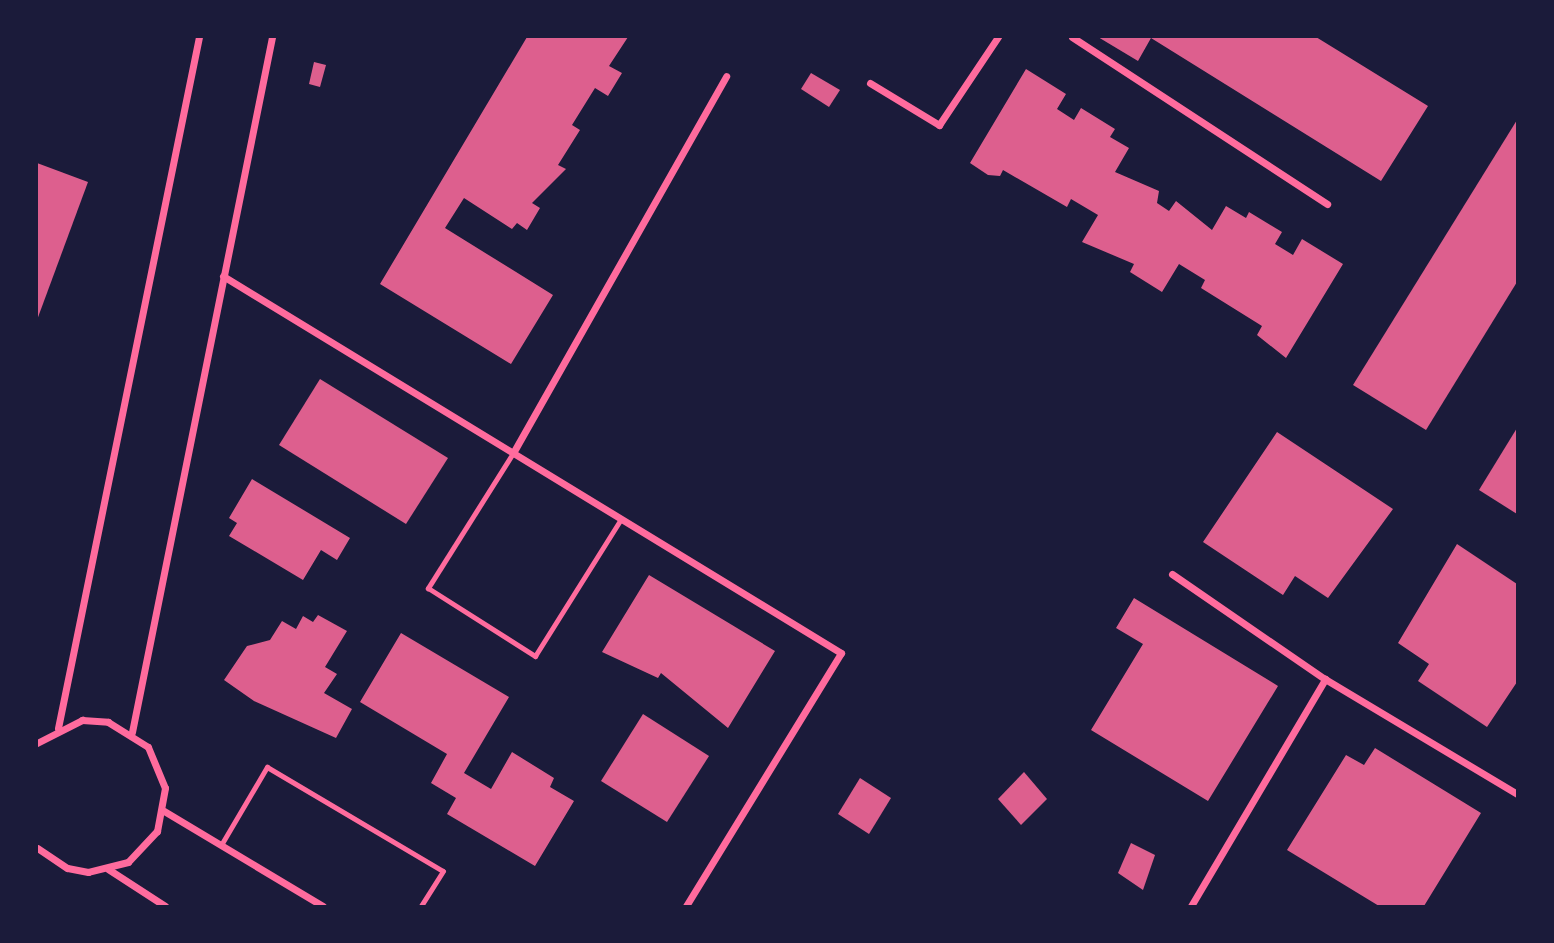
<!DOCTYPE html>
<html>
<head>
<meta charset="utf-8">
<style>
  body { margin:0 }
  #map { position:relative; width:1554px; height:943px; overflow:hidden; background:#1b1b3a; font-family:Roboto,sans-serif }
  div>[style] { position:absolute }
  [style*='--x'] { left:calc(var(--x)*1px); top:calc(var(--y)*1px); width:calc(var(--w)*1px); rotate:calc(var(--a)*1deg) }
  .building>* { inset:0; background:#dd5f8e }
  .service>* { height:5px; margin:-2.5px; padding:0 2.5px; transform-origin:2.5px; border-radius:2.5px; background:#ff6b9d }
  .minor>* { height:7px; margin:-3.5px; padding:0 3.5px; transform-origin:3.5px; border-radius:3.5px; background:#ff6b9d }
  span { translate:-50% -50%; white-space:nowrap; text-align:center; line-height:1.15; -webkit-text-stroke:6px #1b1b3a; paint-order:stroke }
  .frame { position:absolute; inset:0; border:38px solid #1b1b3a; pointer-events:none }
</style>
</head>
<body>
<div id="map">
  <div class="building">
    <i style="clip-path:polygon(527px 37px,628px 37px,609px 66px,622px 73px,608px 96px,595px 88px,572px 125px,580px 130px,558px 165px,566px 169px,532px 203px,540px 208px,527px 230px,517px 223px,512px 229px,464px 198px,445px 228px,553px 295px,511px 364px,380px 284px)"></i>
    <i style="clip-path:polygon(1098px 37px,1316px 37px,1428px 106px,1381px 181px,1151px 38px,1138px 61px)"></i>
    <i style="clip-path:polygon(314px 62px,326px 65px,320px 87px,309px 84px)"></i>
    <i style="clip-path:polygon(1026px 69px,1066px 94px,1057px 109px,1074px 120px,1081px 108px,1115px 129px,1110px 137px,1129px 148px,1115px 172px,1159px 191px,1157px 203px,1169px 211px,1176px 201px,1212px 230px,1226px 206px,1246px 218px,1249px 212px,1282px 232px,1275px 244px,1293px 255px,1302px 239px,1343px 264px,1286px 358px,1257px 335px,1262px 326px,1201px 288px,1205px 280px,1179px 264px,1162px 292px,1130px 272px,1134px 264px,1082px 242px,1098px 215px,1071px 199px,1067px 207px,1003px 170px,1000px 176px,988px 175px,970px 163px)"></i>
    <i style="clip-path:polygon(811px 73px,840px 90px,829px 107px,801px 89px)"></i>
    <i style="clip-path:polygon(1517px 120px,1517px 282px,1426px 430px,1353px 385px)"></i>
    <i style="clip-path:polygon(37px 163px,88px 182px,37px 320px)"></i>
    <i style="clip-path:polygon(320px 379px,448px 458px,406px 524px,279px 445px)"></i>
    <i style="clip-path:polygon(1517px 428px,1517px 514px,1479px 490px)"></i>
    <i style="clip-path:polygon(1277px 432px,1393px 509px,1328px 598px,1295px 576px,1283px 595px,1203px 542px)"></i>
    <i style="clip-path:polygon(252px 479px,350px 538px,337px 560px,321px 550px,303px 580px,229px 536px,237px 523px,229px 518px)"></i>
    <i style="clip-path:polygon(1457px 544px,1517px 584px,1517px 682px,1487px 727px,1418px 681px,1429px 664px,1398px 643px)"></i>
    <i style="clip-path:polygon(649px 575px,775px 651px,728px 728px,661px 673px,658px 678px,602px 652px)"></i>
    <i style="clip-path:polygon(1134px 598px,1278px 686px,1208px 801px,1091px 730px,1143px 644px,1116px 628px)"></i>
    <i style="clip-path:polygon(318px 615px,347px 631px,325px 667px,337px 674px,324px 693px,352px 709px,336px 738px,254px 701px,224px 680px,247px 646px,270px 640px,282px 621px,296px 629px,303px 616px,313px 622px)"></i>
    <i style="clip-path:polygon(401px 633px,509px 697px,464px 773px,491px 789px,512px 752px,554px 778px,550px 787px,574px 801px,535px 866px,447px 814px,456px 798px,431px 783px,447px 754px,360px 702px)"></i>
    <i style="clip-path:polygon(643px 714px,709px 756px,667px 822px,601px 781px)"></i>
    <i style="clip-path:polygon(1375px 748px,1481px 813px,1424px 906px,1379px 906px,1287px 850px,1346px 755px,1364px 765px)"></i>
    <i style="clip-path:polygon(1024px 772px,1047px 799px,1021px 825px,998px 799px)"></i>
    <i style="clip-path:polygon(860px 778px,891px 798px,869px 834px,838px 814px)"></i>
    <i style="clip-path:polygon(1131px 843px,1155px 855px,1143px 890px,1118px 873px)"></i>
  </div>
  <div class="service">
    <i style="--x:513;--y:453;--w:160;--a:122.2"></i>
    <i style="--x:428;--y:588;--w:127;--a:32.4"></i>
    <i style="--x:535;--y:656;--w:162;--a:-57.9"></i>
    <i style="--x:221;--y:845;--w:91;--a:-59.5"></i>
    <i style="--x:267;--y:767;--w:204;--a:30.6"></i>
    <i style="--x:443;--y:871;--w:41;--a:122.2"></i>
  </div>
  <div class="minor">
    <i style="--x:1072;--y:37;--w:305;--a:33.2"></i>
    <i style="--x:870;--y:83;--w:81;--a:31.3"></i>
    <i style="--x:939;--y:125;--w:106;--a:-56.2"></i>
    <i style="--x:223;--y:276;--w:724;--a:31.38"></i>
    <i style="--x:841;--y:653;--w:297;--a:121.5"></i>
    <i style="--x:513;--y:453;--w:433;--a:-60.5"></i>
    <i style="--x:1172;--y:574;--w:186;--a:34.5"></i>
    <i style="--x:1325;--y:679;--w:224;--a:30.9"></i>
    <i style="--x:58;--y:728;--w:705;--a:-78.47"></i>
    <i style="--x:132;--y:732;--w:709;--a:-78.61"></i>
    <i style="--x:37;--y:743;--w:51;--a:-27.1"></i>
    <i style="--x:82;--y:720;--w:26;--a:4"></i>
    <i style="--x:108;--y:722;--w:47;--a:32"></i>
    <i style="--x:148;--y:747;--w:44;--a:67.5"></i>
    <i style="--x:165;--y:788;--w:44;--a:100.5"></i>
    <i style="--x:157;--y:831;--w:42;--a:133.1"></i>
    <i style="--x:128;--y:862;--w:41;--a:166"></i>
    <i style="--x:88;--y:872;--w:21;--a:-169"></i>
    <i style="--x:67;--y:868;--w:36;--a:-146"></i>
    <i style="--x:164;--y:811;--w:185;--a:30.9"></i>
    <i style="--x:108;--y:869;--w:68;--a:33"></i>
    <i style="--x:1191;--y:906;--w:264;--a:-59.4"></i>
  </div>
  <div class="frame"></div>
</div>
</body>
</html>
